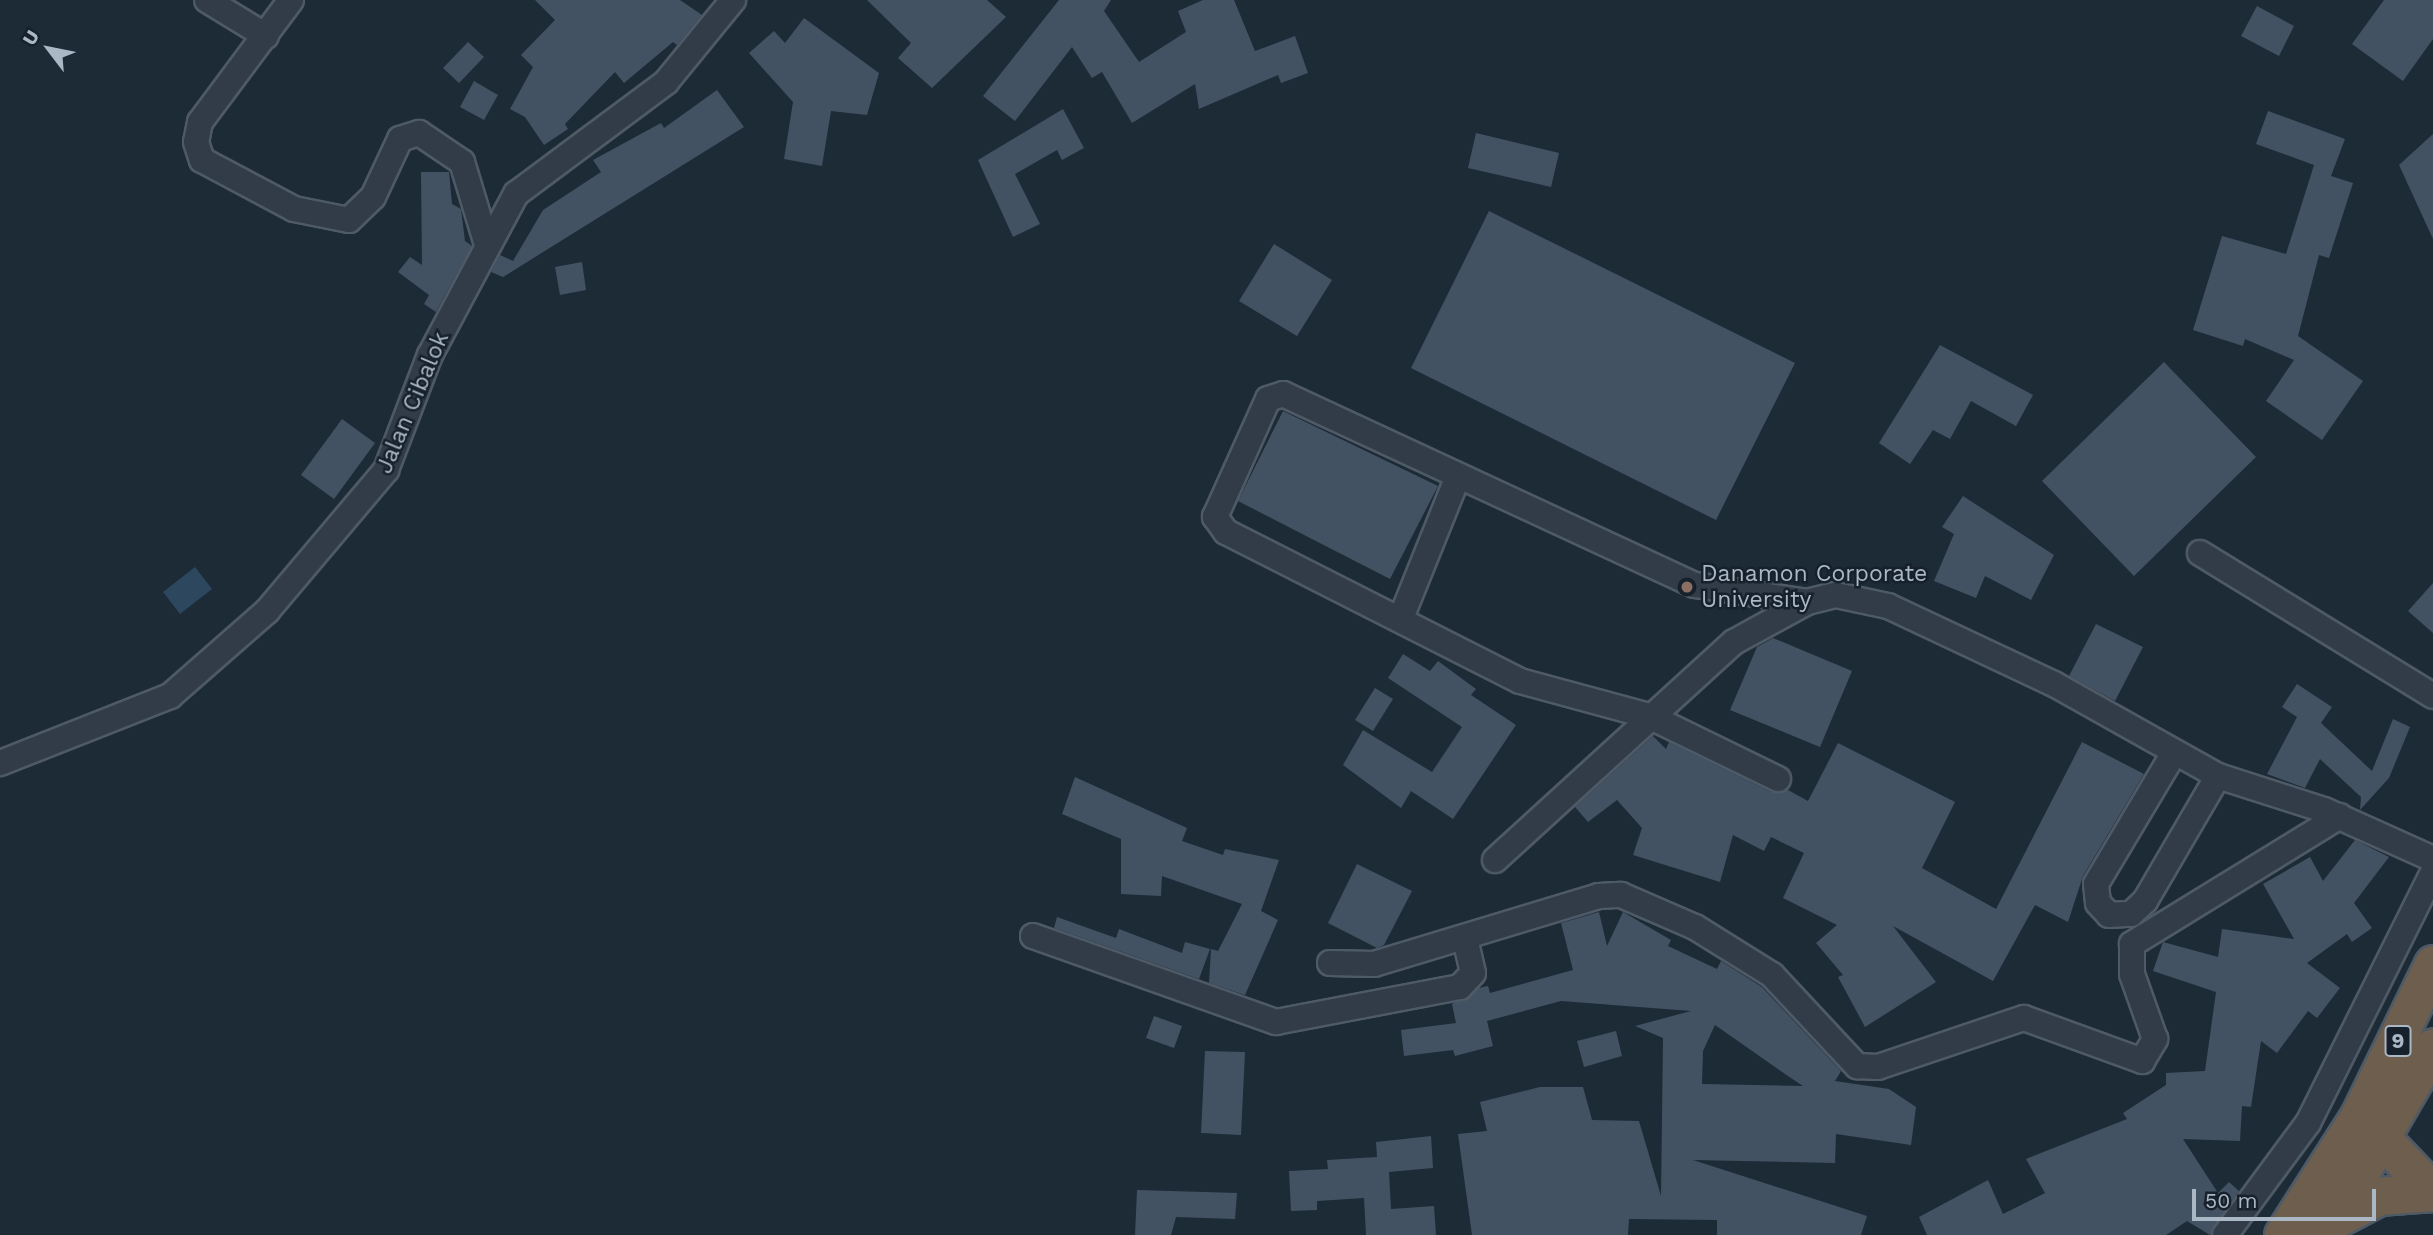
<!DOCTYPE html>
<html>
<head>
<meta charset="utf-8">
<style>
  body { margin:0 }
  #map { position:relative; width:2433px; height:1235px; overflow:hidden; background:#1d2b37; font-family:"Work Sans",sans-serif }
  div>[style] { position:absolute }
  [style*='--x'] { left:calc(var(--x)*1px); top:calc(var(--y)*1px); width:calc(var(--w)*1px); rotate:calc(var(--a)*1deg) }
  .water>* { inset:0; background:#2d475e }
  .building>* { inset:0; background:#435262 }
  .roads { filter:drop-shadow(2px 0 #4e5a66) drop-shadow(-2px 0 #4e5a66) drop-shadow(0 2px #4e5a66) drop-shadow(0 -2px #4e5a66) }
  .minor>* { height:24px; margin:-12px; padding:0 12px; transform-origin:12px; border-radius:12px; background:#313c48 }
  .highway>* { height:37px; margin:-18.5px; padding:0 18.5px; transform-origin:18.5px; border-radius:18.5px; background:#6e5e4d }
  .dots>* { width:19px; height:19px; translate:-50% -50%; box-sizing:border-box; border:4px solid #17212c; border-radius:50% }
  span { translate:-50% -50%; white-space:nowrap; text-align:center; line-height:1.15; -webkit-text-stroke:5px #17212c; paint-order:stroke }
  .shield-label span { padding:2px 5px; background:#17212c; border:2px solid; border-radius:5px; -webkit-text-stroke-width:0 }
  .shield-label { font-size:21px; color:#aab7c5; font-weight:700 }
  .street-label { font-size:23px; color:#aab7c5 }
  .poi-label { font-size:23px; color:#aab7c5 }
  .left { translate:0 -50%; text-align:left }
  .north { position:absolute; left:14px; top:14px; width:70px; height:70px; -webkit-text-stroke:5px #17212c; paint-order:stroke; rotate:302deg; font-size:19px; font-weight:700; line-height:28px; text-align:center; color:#aab7c5 }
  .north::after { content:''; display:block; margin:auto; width:24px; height:32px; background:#aab7c5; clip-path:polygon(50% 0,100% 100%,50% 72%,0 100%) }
  .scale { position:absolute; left:2192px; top:1189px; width:184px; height:32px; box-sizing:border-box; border:4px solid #aab7c5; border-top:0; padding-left:9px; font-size:21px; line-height:24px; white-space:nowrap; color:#aab7c5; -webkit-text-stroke:5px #17212c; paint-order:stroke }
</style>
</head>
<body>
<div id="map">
  <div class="water">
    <i style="clip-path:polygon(195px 567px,212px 589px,180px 614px,163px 592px)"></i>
  </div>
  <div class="building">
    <i style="clip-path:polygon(535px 0,680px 0,702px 15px,677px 45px,673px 42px,624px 83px,615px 72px,565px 124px,568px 129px,544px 145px,525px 117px,510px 109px,533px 67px,521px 55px,555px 20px)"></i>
    <i style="clip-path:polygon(867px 0,987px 0,1006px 17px,932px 88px,898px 58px,911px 43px)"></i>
    <i style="clip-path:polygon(1059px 0,1111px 0,1104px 11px,1139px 62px,1186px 32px,1178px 11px,1203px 0,1234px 0,1255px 51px,1295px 36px,1308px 73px,1281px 83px,1278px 75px,1199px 109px,1195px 84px,1132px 123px,1102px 72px,1092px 78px,1072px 47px,1015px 121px,983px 96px)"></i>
    <i style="clip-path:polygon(2384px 0,2433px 0,2433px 39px,2403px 81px,2352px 44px)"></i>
    <i style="clip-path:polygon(2257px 6px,2294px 26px,2279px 56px,2241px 36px)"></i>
    <i style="clip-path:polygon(804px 18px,879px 73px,867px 115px,831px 111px,822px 166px,784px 159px,793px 102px,749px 53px,774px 31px,785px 43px)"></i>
    <i style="clip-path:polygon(468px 42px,484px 57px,459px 83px,443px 68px)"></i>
    <i style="clip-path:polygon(474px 81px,498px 95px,484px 120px,460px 107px)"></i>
    <i style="clip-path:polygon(717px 90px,744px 127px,503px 277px,491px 272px,500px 255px,513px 261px,543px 210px,601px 172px,593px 160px,661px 123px,664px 128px)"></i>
    <i style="clip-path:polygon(1063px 109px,1084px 148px,1062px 160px,1057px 150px,1015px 174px,1040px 224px,1013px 237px,978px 160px)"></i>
    <i style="clip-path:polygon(2268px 111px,2345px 139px,2331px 176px,2353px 183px,2329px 258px,2319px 255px,2298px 336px,2363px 381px,2322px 440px,2266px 401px,2294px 360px,2245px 339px,2243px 346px,2193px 330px,2222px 236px,2286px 254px,2314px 165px,2256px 144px)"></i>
    <i style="clip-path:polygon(1476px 133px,1559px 153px,1551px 187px,1468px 168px)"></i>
    <i style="clip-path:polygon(2433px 134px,2433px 239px,2399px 165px)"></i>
    <i style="clip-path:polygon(421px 172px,449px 172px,452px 204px,461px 209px,465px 241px,472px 246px,436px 312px,424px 304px,429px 295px,398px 272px,410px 257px,422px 265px)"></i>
    <i style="clip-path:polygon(1489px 211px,1795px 363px,1716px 520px,1411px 368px)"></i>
    <i style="clip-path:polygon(1274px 244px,1332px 280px,1297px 336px,1239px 301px)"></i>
    <i style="clip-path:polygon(582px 262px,586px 290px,560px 295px,555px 267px)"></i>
    <i style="clip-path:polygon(1940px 345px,2033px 395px,2016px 426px,1971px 401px,1950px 439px,1933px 430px,1910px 464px,1879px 443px)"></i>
    <i style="clip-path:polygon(2164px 362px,2256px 457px,2134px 576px,2042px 481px)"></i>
    <i style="clip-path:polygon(1283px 411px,1438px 486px,1390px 579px,1238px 501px)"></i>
    <i style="clip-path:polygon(342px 419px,375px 443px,334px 499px,301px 475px)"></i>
    <i style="clip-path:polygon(1963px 496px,2054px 555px,2031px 600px,1985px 576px,1976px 598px,1934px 581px,1954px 534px,1942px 527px)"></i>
    <i style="clip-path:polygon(2433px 583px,2433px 633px,2408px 611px)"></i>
    <i style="clip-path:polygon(2096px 624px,2143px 647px,2115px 701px,2069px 676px)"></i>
    <i style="clip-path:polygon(1773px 638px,1852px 671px,1820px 747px,1730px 710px,1757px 647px)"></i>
    <i style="clip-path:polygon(1403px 654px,1430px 671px,1438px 661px,1476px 689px,1471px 695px,1516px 725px,1453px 819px,1411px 791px,1401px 808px,1343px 765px,1363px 730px,1432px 772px,1462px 727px,1388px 678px)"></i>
    <i style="clip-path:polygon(2297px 684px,2332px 707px,2321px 723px,2372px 771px,2393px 719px,2410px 727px,2389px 778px,2360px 810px,2361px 797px,2320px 759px,2305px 788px,2267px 774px,2297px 717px,2282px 707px)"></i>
    <i style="clip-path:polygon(1375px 688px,1393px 699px,1373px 731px,1355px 720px)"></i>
    <i style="clip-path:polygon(1653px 736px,1666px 749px,1669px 742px,1771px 792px,1788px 790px,1808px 801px,1838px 743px,1955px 802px,1922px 868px,1996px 909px,2082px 742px,2144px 774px,2083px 876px,2068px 922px,2035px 905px,1993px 981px,1893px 926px,1936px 982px,1865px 1027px,1838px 977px,1843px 975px,1816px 943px,1837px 925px,1783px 898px,1804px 853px,1771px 837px,1764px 851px,1733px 835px,1720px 882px,1633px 855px,1642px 828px,1617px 800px,1588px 822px,1575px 807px)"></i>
    <i style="clip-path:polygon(1075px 777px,1187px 828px,1182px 841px,1223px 855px,1225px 849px,1279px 860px,1261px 911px,1278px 920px,1245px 995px,1209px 983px,1211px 949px,1218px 951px,1242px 904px,1162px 876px,1161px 896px,1121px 894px,1121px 839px,1062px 814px)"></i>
    <i style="clip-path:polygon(2355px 840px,2389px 857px,2354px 903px,2372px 928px,2352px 942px,2347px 934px,2307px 963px,2340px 988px,2317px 1018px,2308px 1011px,2277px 1053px,2261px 1041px,2251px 1107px,2242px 1106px,2240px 1141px,2183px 1139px,2218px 1193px,2229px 1182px,2239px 1191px,2210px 1235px,2187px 1221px,2166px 1235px,1927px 1235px,1919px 1217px,1988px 1180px,2003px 1214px,2045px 1193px,2026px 1159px,2127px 1119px,2123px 1113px,2166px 1085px,2166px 1073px,2205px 1071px,2216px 992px,2153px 971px,2163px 942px,2218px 957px,2222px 929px,2294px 939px,2263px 884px,2310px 857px,2323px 881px)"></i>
    <i style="clip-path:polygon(1357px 864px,1412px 891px,1384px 945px,1377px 948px,1328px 923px)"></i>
    <i style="clip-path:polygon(evenodd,1599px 912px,1607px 946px,1623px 912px,1671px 940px,1668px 946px,1717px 969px,1721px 961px,1762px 987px,1841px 1071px,1835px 1081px,1889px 1089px,1916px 1107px,1911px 1145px,1836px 1134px,1835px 1163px,1693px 1160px,1867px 1216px,1861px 1235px,1717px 1235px,1717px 1220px,1629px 1219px,1628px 1235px,1472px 1235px,1458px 1134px,1487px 1131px,1480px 1102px,1540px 1087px,1583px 1087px,1592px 1120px,1639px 1121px,1661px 1196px,1663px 1038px,1635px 1026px,1691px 1011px,1561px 1001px,1487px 1021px,1493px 1046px,1455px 1056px,1453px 1050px,1404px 1056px,1401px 1030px,1456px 1023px,1452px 1004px,1479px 988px,1488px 986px,1490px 993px,1573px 970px,1561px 923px,1599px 912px,1715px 1025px,1785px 1074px,1803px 1086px,1702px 1084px,1703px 1051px,1715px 1025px)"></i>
    <i style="clip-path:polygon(1057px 917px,1116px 938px,1119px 929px,1182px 953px,1185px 942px,1210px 949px,1199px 979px,1054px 928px)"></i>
    <i style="clip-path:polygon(1154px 1016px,1182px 1026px,1174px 1048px,1146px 1038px)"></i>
    <i style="clip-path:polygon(1616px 1031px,1622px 1056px,1584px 1067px,1577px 1041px)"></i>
    <i style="clip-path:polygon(1205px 1051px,1245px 1052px,1241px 1135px,1201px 1133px)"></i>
    <i style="clip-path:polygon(1431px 1136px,1433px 1168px,1389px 1172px,1391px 1209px,1434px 1206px,1436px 1235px,1366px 1235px,1364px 1198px,1317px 1201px,1317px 1210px,1291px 1211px,1289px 1171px,1328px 1169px,1327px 1160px,1377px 1157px,1376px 1142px)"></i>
    <i style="clip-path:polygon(1137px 1190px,1237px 1193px,1235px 1219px,1176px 1217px,1171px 1235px,1135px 1235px)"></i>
  </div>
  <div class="roads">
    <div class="minor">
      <i style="--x:207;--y:0;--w:69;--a:31.4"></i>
      <i style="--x:291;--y:0;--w:152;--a:126.7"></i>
      <i style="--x:200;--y:122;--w:20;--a:101"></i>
      <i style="--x:196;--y:142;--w:19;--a:72"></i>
      <i style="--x:202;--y:160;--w:104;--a:28"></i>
      <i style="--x:294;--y:209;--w:56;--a:11.3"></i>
      <i style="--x:349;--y:220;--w:33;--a:-44"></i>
      <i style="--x:373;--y:197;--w:64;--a:-65"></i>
      <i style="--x:400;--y:139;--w:20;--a:-18"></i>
      <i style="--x:419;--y:133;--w:52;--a:34"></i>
      <i style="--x:462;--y:162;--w:87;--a:73.2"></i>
      <i style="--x:2200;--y:553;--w:273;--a:31.5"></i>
      <i style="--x:1401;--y:618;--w:153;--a:-68.1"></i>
      <i style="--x:2174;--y:753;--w:152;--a:120.8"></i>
      <i style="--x:2096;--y:884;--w:19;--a:84"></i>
      <i style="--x:2098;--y:903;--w:16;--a:47"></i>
      <i style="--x:2109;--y:915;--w:22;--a:-3"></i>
      <i style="--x:2131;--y:914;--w:19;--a:-43"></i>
      <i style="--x:2145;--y:901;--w:145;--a:-59.7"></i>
      <i style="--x:0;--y:763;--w:183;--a:-21.5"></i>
      <i style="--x:170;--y:696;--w:129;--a:-41.2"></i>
      <i style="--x:267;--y:611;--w:185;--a:-49.8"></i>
      <i style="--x:386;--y:470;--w:123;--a:-69.1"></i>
      <i style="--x:430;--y:355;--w:183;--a:-61.9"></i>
      <i style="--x:516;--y:194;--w:187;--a:-36.7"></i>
      <i style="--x:666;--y:82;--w:106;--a:-50.7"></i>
      <i style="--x:1778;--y:779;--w:144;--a:-154"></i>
      <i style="--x:1649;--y:716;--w:134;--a:-164.8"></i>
      <i style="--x:1520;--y:681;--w:330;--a:-153.1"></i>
      <i style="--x:1226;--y:532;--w:19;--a:-126"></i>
      <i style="--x:1215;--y:517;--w:129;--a:-65.8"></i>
      <i style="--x:1268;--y:399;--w:16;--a:-18"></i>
      <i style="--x:1283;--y:394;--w:454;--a:24.9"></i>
      <i style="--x:1695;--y:585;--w:113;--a:8.6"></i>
      <i style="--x:1495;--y:860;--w:323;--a:-42.4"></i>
      <i style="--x:1734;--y:642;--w:83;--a:-28.7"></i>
      <i style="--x:1807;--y:602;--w:30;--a:-14"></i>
      <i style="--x:1836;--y:595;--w:53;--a:11.9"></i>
      <i style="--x:1888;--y:606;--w:183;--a:25.2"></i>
      <i style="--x:2054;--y:684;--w:188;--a:29.3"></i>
      <i style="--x:2218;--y:776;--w:111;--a:17.8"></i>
      <i style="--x:2324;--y:810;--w:120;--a:24.2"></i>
      <i style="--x:1033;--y:936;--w:258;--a:19.5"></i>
      <i style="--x:1276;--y:1022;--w:187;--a:-10.8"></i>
      <i style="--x:1460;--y:987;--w:19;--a:-47"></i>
      <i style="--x:1473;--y:973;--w:37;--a:-103"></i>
      <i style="--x:1330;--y:963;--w:44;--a:1.3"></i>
      <i style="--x:1374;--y:964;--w:235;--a:-16.8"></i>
      <i style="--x:1599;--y:896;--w:22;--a:-3"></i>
      <i style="--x:1621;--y:895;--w:81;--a:23.4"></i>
      <i style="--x:1695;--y:927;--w:91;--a:31.9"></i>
      <i style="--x:1772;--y:975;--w:125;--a:47"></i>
      <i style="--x:1857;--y:1066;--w:21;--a:3"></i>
      <i style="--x:1878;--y:1067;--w:154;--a:-18.6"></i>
      <i style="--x:2024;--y:1018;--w:126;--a:20"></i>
      <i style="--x:2142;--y:1061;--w:26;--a:-59"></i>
      <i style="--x:2155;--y:1039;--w:69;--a:-109.5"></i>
      <i style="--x:2132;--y:974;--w:30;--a:-90"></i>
      <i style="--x:2132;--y:944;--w:244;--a:-31.6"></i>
      <i style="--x:2225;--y:1235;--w:139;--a:-53.5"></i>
      <i style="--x:2308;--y:1123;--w:280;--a:-63.5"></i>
    </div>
    <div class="highway">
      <i style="--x:2366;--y:1122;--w:97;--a:46.3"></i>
      <i style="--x:2335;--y:1219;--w:50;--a:-27.6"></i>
      <i style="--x:2379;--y:1196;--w:54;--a:-4.2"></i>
      <i style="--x:2283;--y:1235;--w:141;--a:-57.4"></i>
      <i style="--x:2359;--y:1116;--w:169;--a:-64"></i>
      <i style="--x:2324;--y:1235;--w:217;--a:-59.9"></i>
    </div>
  </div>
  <div class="dots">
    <i style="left:1687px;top:587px;background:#8d6e63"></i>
  </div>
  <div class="shield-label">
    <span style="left:2398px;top:1041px">9</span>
  </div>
  <div class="street-label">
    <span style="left:413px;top:403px;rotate:-67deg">Jalan Cibalok</span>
  </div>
  <div class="poi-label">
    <span class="left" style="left:1701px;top:587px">Danamon Corporate<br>University</span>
  </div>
  <div class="north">U</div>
  <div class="scale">50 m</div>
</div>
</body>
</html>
